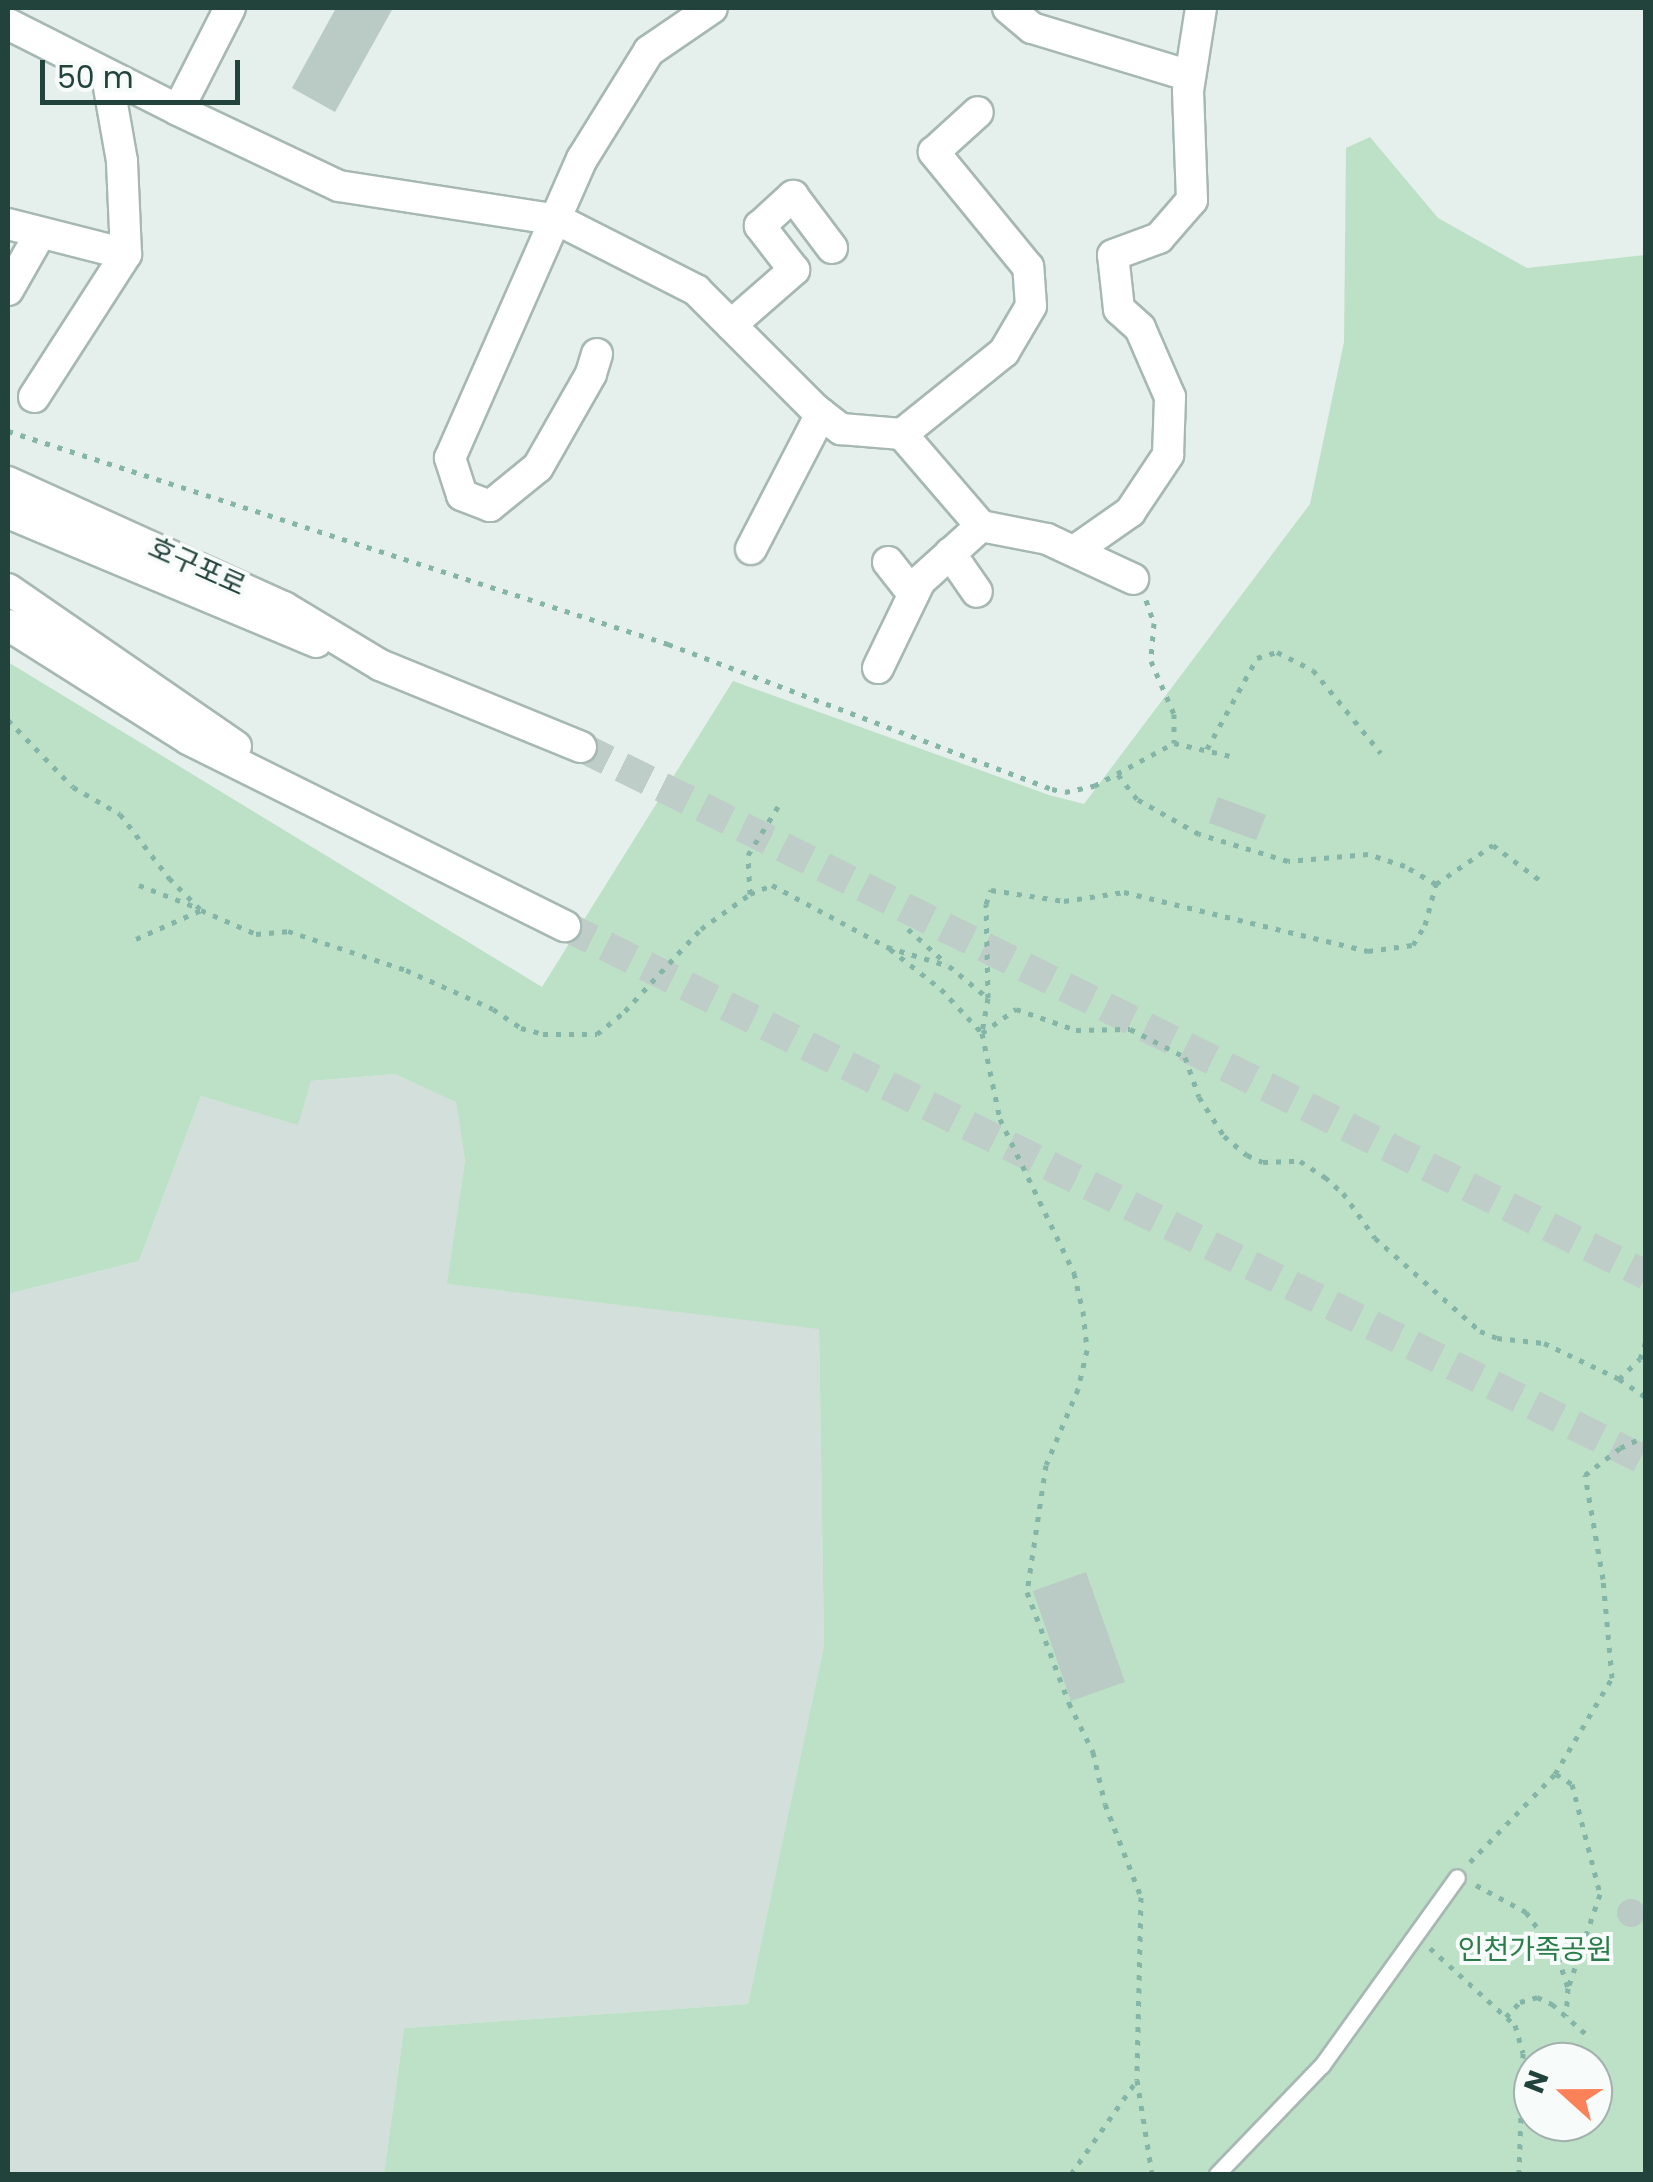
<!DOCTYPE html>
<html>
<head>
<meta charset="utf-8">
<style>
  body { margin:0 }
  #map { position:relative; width:1653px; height:2182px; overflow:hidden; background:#e5efeb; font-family:Poppins,"Noto Sans KR",sans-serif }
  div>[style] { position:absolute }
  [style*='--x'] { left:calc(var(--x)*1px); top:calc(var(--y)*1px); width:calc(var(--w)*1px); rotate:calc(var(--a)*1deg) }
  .built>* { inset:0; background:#d3dfda }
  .green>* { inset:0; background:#bde1c7 }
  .building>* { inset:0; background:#bacac4 }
  .round { border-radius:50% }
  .secondary-tunnel>* { height:30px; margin-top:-15px; transform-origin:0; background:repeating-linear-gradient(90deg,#becdc8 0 30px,transparent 0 45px) }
  .path>* { height:5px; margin-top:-2.5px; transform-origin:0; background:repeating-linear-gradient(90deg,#84b5a6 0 5px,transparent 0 13px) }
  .roads { filter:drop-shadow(2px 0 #a7b8b3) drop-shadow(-2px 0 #a7b8b3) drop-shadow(0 2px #a7b8b3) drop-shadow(0 -2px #a7b8b3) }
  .service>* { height:15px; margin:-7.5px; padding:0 7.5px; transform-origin:7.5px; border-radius:7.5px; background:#fff }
  .minor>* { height:30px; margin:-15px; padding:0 15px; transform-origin:15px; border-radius:15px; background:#fff }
  .secondary>* { height:30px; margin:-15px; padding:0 15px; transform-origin:15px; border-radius:15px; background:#fff }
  span { translate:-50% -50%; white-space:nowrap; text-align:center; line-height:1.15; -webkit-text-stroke:8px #f7fbf9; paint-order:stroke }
  .street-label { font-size:28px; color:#22433b }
  .park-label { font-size:28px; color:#297d4b }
  .frame { position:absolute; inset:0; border:10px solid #22433b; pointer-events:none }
  .north { position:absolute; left:1513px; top:2042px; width:100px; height:100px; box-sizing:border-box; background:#f7fbf9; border:2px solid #a2b1ad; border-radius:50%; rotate:291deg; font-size:28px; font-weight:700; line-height:40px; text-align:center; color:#22433b }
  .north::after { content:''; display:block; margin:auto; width:35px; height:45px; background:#fb8158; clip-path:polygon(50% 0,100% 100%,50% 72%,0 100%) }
  .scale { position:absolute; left:40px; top:60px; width:200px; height:45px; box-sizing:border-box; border:5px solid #22433b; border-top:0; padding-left:12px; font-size:30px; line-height:35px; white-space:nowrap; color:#22433b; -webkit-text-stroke:8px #f7fbf9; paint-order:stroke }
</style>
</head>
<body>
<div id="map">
  <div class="built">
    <i style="clip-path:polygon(395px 1074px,456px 1101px,465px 1161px,448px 1284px,819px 1328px,824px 1645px,748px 2004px,404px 2028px,384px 2174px,8px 2174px,8px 1294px,139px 1261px,201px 1096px,297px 1124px,311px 1081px)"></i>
  </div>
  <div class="green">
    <i style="clip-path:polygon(evenodd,1370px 137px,1438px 218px,1527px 268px,1645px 255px,1645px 2174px,384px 2174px,404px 2028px,748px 2004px,824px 1645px,819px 1329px,447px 1284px,465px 1161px,456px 1102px,395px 1074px,311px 1081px,298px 1125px,201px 1096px,139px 1261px,8px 1294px,8px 662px,542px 987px,733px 681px,1049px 795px,1084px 804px,1310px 504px,1344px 342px,1346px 148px,1370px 137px,1533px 2062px,1593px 2062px,1593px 2122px,1533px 2122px,1533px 2062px)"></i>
  </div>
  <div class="building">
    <i style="clip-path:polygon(336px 8px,393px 8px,335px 112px,292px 88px)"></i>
    <i style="clip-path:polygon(1218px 797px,1266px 815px,1256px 840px,1209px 823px)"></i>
    <i style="clip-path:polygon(1086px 1572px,1125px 1682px,1071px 1701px,1033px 1591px)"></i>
    <i class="round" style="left:1617px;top:1899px;width:28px;height:28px"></i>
  </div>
  <div class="secondary-tunnel">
    <i style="--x:581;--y:747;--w:1189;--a:26.37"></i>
    <i style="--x:565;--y:926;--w:1206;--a:26.33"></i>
  </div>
  <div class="path">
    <i style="--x:8;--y:431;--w:694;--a:17.89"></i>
    <i style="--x:668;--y:644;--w:410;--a:20.7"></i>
    <i style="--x:1052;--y:789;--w:13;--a:13"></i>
    <i style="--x:1065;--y:792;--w:30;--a:-12"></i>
    <i style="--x:1094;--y:786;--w:91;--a:-28.3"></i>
    <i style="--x:1146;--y:600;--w:24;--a:71"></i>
    <i style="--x:1154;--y:623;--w:38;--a:95"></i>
    <i style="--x:1151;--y:661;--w:58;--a:66.5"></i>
    <i style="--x:1174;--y:714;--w:29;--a:90"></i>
    <i style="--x:1174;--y:743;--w:63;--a:12.9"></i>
    <i style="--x:8;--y:720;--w:93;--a:45.9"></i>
    <i style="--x:73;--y:787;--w:54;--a:29.9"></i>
    <i style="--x:120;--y:814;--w:81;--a:52.6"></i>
    <i style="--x:169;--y:878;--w:45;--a:45"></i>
    <i style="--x:201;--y:910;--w:60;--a:23.6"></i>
    <i style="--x:256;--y:934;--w:32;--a:-5"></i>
    <i style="--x:288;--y:931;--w:124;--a:18.3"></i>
    <i style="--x:406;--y:970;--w:95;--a:24.1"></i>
    <i style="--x:493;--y:1009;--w:34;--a:34"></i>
    <i style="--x:521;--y:1028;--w:23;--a:15"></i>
    <i style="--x:543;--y:1034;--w:54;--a:0"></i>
    <i style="--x:597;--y:1034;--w:36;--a:-39"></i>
    <i style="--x:625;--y:1011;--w:112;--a:-47.2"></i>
    <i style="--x:701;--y:929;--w:60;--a:-35.5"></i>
    <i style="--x:750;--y:894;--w:24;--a:-22"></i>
    <i style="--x:772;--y:885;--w:131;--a:28.3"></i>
    <i style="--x:887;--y:947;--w:65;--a:17"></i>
    <i style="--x:949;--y:966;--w:50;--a:39.4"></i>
    <i style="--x:988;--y:998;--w:36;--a:100"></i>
    <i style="--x:982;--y:1033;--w:88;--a:78.2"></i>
    <i style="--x:1000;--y:1119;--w:171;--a:64.3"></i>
    <i style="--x:1074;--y:1273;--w:39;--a:77"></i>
    <i style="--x:1083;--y:1311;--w:39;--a:84"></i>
    <i style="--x:1087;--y:1350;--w:40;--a:103"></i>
    <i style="--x:1078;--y:1389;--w:82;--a:112.8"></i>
    <i style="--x:1046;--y:1465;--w:128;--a:98.5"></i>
    <i style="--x:1027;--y:1592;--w:119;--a:69.3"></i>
    <i style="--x:1069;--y:1703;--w:55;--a:63.9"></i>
    <i style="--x:1093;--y:1752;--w:53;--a:77"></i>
    <i style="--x:1105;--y:1804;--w:100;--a:68.8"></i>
    <i style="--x:1141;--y:1897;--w:183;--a:91.3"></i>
    <i style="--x:1137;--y:2080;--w:95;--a:80.9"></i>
    <i style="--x:1207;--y:749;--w:104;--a:-61.2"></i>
    <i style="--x:1257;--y:658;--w:21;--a:-17"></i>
    <i style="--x:1277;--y:652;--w:40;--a:26.6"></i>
    <i style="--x:1313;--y:670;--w:107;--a:50.7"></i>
    <i style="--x:1436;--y:884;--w:69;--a:-34.4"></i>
    <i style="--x:1493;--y:845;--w:60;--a:36.9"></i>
    <i style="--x:139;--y:885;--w:63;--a:21.3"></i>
    <i style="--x:750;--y:894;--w:39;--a:-93"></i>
    <i style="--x:748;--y:855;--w:59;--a:-58.2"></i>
    <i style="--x:908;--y:929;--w:52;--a:41.9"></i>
    <i style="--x:136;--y:939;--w:71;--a:-24"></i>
    <i style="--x:890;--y:949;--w:65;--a:38.1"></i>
    <i style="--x:941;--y:989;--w:60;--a:47"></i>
    <i style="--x:982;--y:1033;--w:42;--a:-35.2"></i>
    <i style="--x:1016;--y:1009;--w:64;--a:19.3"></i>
    <i style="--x:1076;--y:1030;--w:54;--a:-1.1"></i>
    <i style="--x:1130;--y:1029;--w:62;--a:27"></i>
    <i style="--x:1185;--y:1057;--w:42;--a:70.7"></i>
    <i style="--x:1199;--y:1097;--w:46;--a:57.3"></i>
    <i style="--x:1224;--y:1136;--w:30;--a:40"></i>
    <i style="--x:1247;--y:1155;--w:17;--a:24"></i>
    <i style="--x:1263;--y:1162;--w:37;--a:-2"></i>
    <i style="--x:1300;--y:1161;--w:30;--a:33"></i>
    <i style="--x:1325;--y:1177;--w:24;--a:42"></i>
    <i style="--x:1343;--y:1193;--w:55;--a:54.6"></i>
    <i style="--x:1375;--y:1238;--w:140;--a:41.5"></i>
    <i style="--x:1480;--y:1331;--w:18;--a:22"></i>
    <i style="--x:1497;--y:1338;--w:47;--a:6.1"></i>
    <i style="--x:1544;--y:1343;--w:83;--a:25.6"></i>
    <i style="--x:1619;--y:1379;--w:29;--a:-44"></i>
    <i style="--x:1640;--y:1359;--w:19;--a:-72"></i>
    <i style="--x:988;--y:998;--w:94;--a:-91.2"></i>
    <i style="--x:986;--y:904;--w:15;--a:-70"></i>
    <i style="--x:991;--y:890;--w:74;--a:8.6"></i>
    <i style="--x:1064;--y:901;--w:61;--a:-8.5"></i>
    <i style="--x:1124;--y:892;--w:251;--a:13.6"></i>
    <i style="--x:1368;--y:951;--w:45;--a:-7.6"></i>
    <i style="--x:1413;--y:945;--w:23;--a:-59"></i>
    <i style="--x:1425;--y:925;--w:42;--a:-75"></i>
    <i style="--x:1436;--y:884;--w:36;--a:-150"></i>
    <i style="--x:1405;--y:866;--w:39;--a:-162"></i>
    <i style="--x:1368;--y:854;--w:80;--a:175"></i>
    <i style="--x:1288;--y:861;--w:93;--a:-163.1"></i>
    <i style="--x:1199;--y:834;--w:71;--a:-150.6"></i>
    <i style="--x:1137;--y:799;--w:31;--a:-128"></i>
    <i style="--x:1619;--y:1379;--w:32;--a:34"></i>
    <i style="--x:1556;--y:1774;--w:19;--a:32"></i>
    <i style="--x:1572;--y:1784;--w:114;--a:75.7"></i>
    <i style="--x:1600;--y:1894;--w:96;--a:108.8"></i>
    <i style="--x:1470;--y:1862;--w:122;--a:-46"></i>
    <i style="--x:1555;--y:1774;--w:112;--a:-59.3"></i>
    <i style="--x:1612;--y:1678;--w:99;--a:-95.2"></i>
    <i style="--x:1603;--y:1579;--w:106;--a:-99.8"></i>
    <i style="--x:1585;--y:1475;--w:44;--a:-37.6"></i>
    <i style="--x:1620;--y:1448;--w:29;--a:-25"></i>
    <i style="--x:1476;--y:1885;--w:57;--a:28.4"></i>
    <i style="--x:1526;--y:1912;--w:55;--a:54.6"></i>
    <i style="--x:1558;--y:1957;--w:33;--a:72"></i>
    <i style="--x:1568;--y:1988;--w:28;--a:94"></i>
    <i style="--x:1430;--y:1948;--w:115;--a:42.2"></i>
    <i style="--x:1515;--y:2025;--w:29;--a:74"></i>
    <i style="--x:1523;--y:2053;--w:121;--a:91.9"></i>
    <i style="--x:1506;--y:2017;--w:21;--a:-47"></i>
    <i style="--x:1520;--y:2002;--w:18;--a:-16"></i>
    <i style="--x:1537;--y:1997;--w:17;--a:25"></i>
    <i style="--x:1552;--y:2004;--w:47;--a:41.5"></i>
    <i style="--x:1071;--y:2174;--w:115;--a:-54.9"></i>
  </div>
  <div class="roads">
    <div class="service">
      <i style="--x:1217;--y:2174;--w:151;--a:-46.1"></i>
      <i style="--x:1322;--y:2065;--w:231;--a:-54.3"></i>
    </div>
    <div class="minor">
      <i style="--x:1008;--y:8;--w:31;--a:40"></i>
      <i style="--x:1032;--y:28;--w:165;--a:16.9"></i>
      <i style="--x:8;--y:24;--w:191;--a:26.8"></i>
      <i style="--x:178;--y:110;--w:114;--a:-63"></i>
      <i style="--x:178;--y:110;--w:178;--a:25.3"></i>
      <i style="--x:339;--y:186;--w:222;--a:8.8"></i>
      <i style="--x:558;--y:220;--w:155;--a:26.9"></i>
      <i style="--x:696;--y:290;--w:168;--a:45"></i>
      <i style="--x:815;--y:409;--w:33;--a:38"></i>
      <i style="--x:841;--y:429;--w:61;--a:4.7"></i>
      <i style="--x:902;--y:434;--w:131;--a:-38.8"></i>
      <i style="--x:1004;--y:352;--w:53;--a:-59.6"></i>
      <i style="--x:1031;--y:306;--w:39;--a:-94"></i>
      <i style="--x:1028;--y:267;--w:149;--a:-129.3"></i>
      <i style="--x:934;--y:152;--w:59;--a:-42.3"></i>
      <i style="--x:8;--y:224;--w:122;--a:14.3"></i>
      <i style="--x:126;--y:254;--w:93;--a:-92.5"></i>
      <i style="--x:122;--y:161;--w:86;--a:-100"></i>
      <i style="--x:8;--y:290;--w:64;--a:-60.3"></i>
      <i style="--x:731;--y:325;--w:84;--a:-41.1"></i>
      <i style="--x:794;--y:270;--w:56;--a:-127.7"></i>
      <i style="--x:760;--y:226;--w:45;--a:-42.3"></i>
      <i style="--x:793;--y:196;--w:65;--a:53.1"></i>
      <i style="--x:597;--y:354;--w:21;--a:107"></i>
      <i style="--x:591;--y:374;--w:107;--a:119.7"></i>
      <i style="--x:538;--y:467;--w:62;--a:140.9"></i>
      <i style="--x:490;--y:506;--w:30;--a:-159"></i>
      <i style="--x:462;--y:495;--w:39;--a:-108"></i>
      <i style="--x:450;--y:458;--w:327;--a:-66.2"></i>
      <i style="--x:582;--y:159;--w:127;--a:-58.2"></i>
      <i style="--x:649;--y:51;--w:76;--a:-34.3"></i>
      <i style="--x:34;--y:397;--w:170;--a:-57.2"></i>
      <i style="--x:981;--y:526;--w:67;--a:11.1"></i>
      <i style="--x:1047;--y:539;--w:95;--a:24.9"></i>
      <i style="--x:751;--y:549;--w:152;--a:-62.6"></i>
      <i style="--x:1077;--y:549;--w:65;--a:-34.9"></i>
      <i style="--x:1130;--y:512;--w:69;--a:-56.3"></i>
      <i style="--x:1168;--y:455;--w:58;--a:-88"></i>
      <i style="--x:1170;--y:397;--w:75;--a:-113.5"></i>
      <i style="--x:1140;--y:328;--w:28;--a:-138"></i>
      <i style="--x:1119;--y:309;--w:54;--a:-96.3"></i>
      <i style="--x:1113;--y:255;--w:49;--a:-20.3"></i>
      <i style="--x:1159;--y:238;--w:50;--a:-49"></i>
      <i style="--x:1192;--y:200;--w:109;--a:-92.1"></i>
      <i style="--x:1188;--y:91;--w:84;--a:-81.1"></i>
      <i style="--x:950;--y:553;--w:47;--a:55.3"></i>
      <i style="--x:888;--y:562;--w:41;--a:52"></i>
      <i style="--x:878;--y:668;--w:97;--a:-64.2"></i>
      <i style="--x:920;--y:581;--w:82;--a:-42"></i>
      <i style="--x:981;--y:526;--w:121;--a:-130.7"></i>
    </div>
    <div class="secondary">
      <i style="--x:8;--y:482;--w:303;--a:24.4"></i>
      <i style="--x:284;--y:607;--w:112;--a:31.1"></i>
      <i style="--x:380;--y:665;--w:217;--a:22.2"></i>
      <i style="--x:8;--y:513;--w:334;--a:22.7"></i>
      <i style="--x:8;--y:589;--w:277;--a:34.6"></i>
      <i style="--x:8;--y:625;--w:213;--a:32.3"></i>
      <i style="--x:188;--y:739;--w:421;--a:26.4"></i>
    </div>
  </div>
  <div class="street-label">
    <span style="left:197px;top:567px;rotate:24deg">호구포로</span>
  </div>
  <div class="park-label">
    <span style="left:1535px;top:1950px">인천가족공원</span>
  </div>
  <div class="frame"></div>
  <div class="north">N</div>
  <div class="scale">50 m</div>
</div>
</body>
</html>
